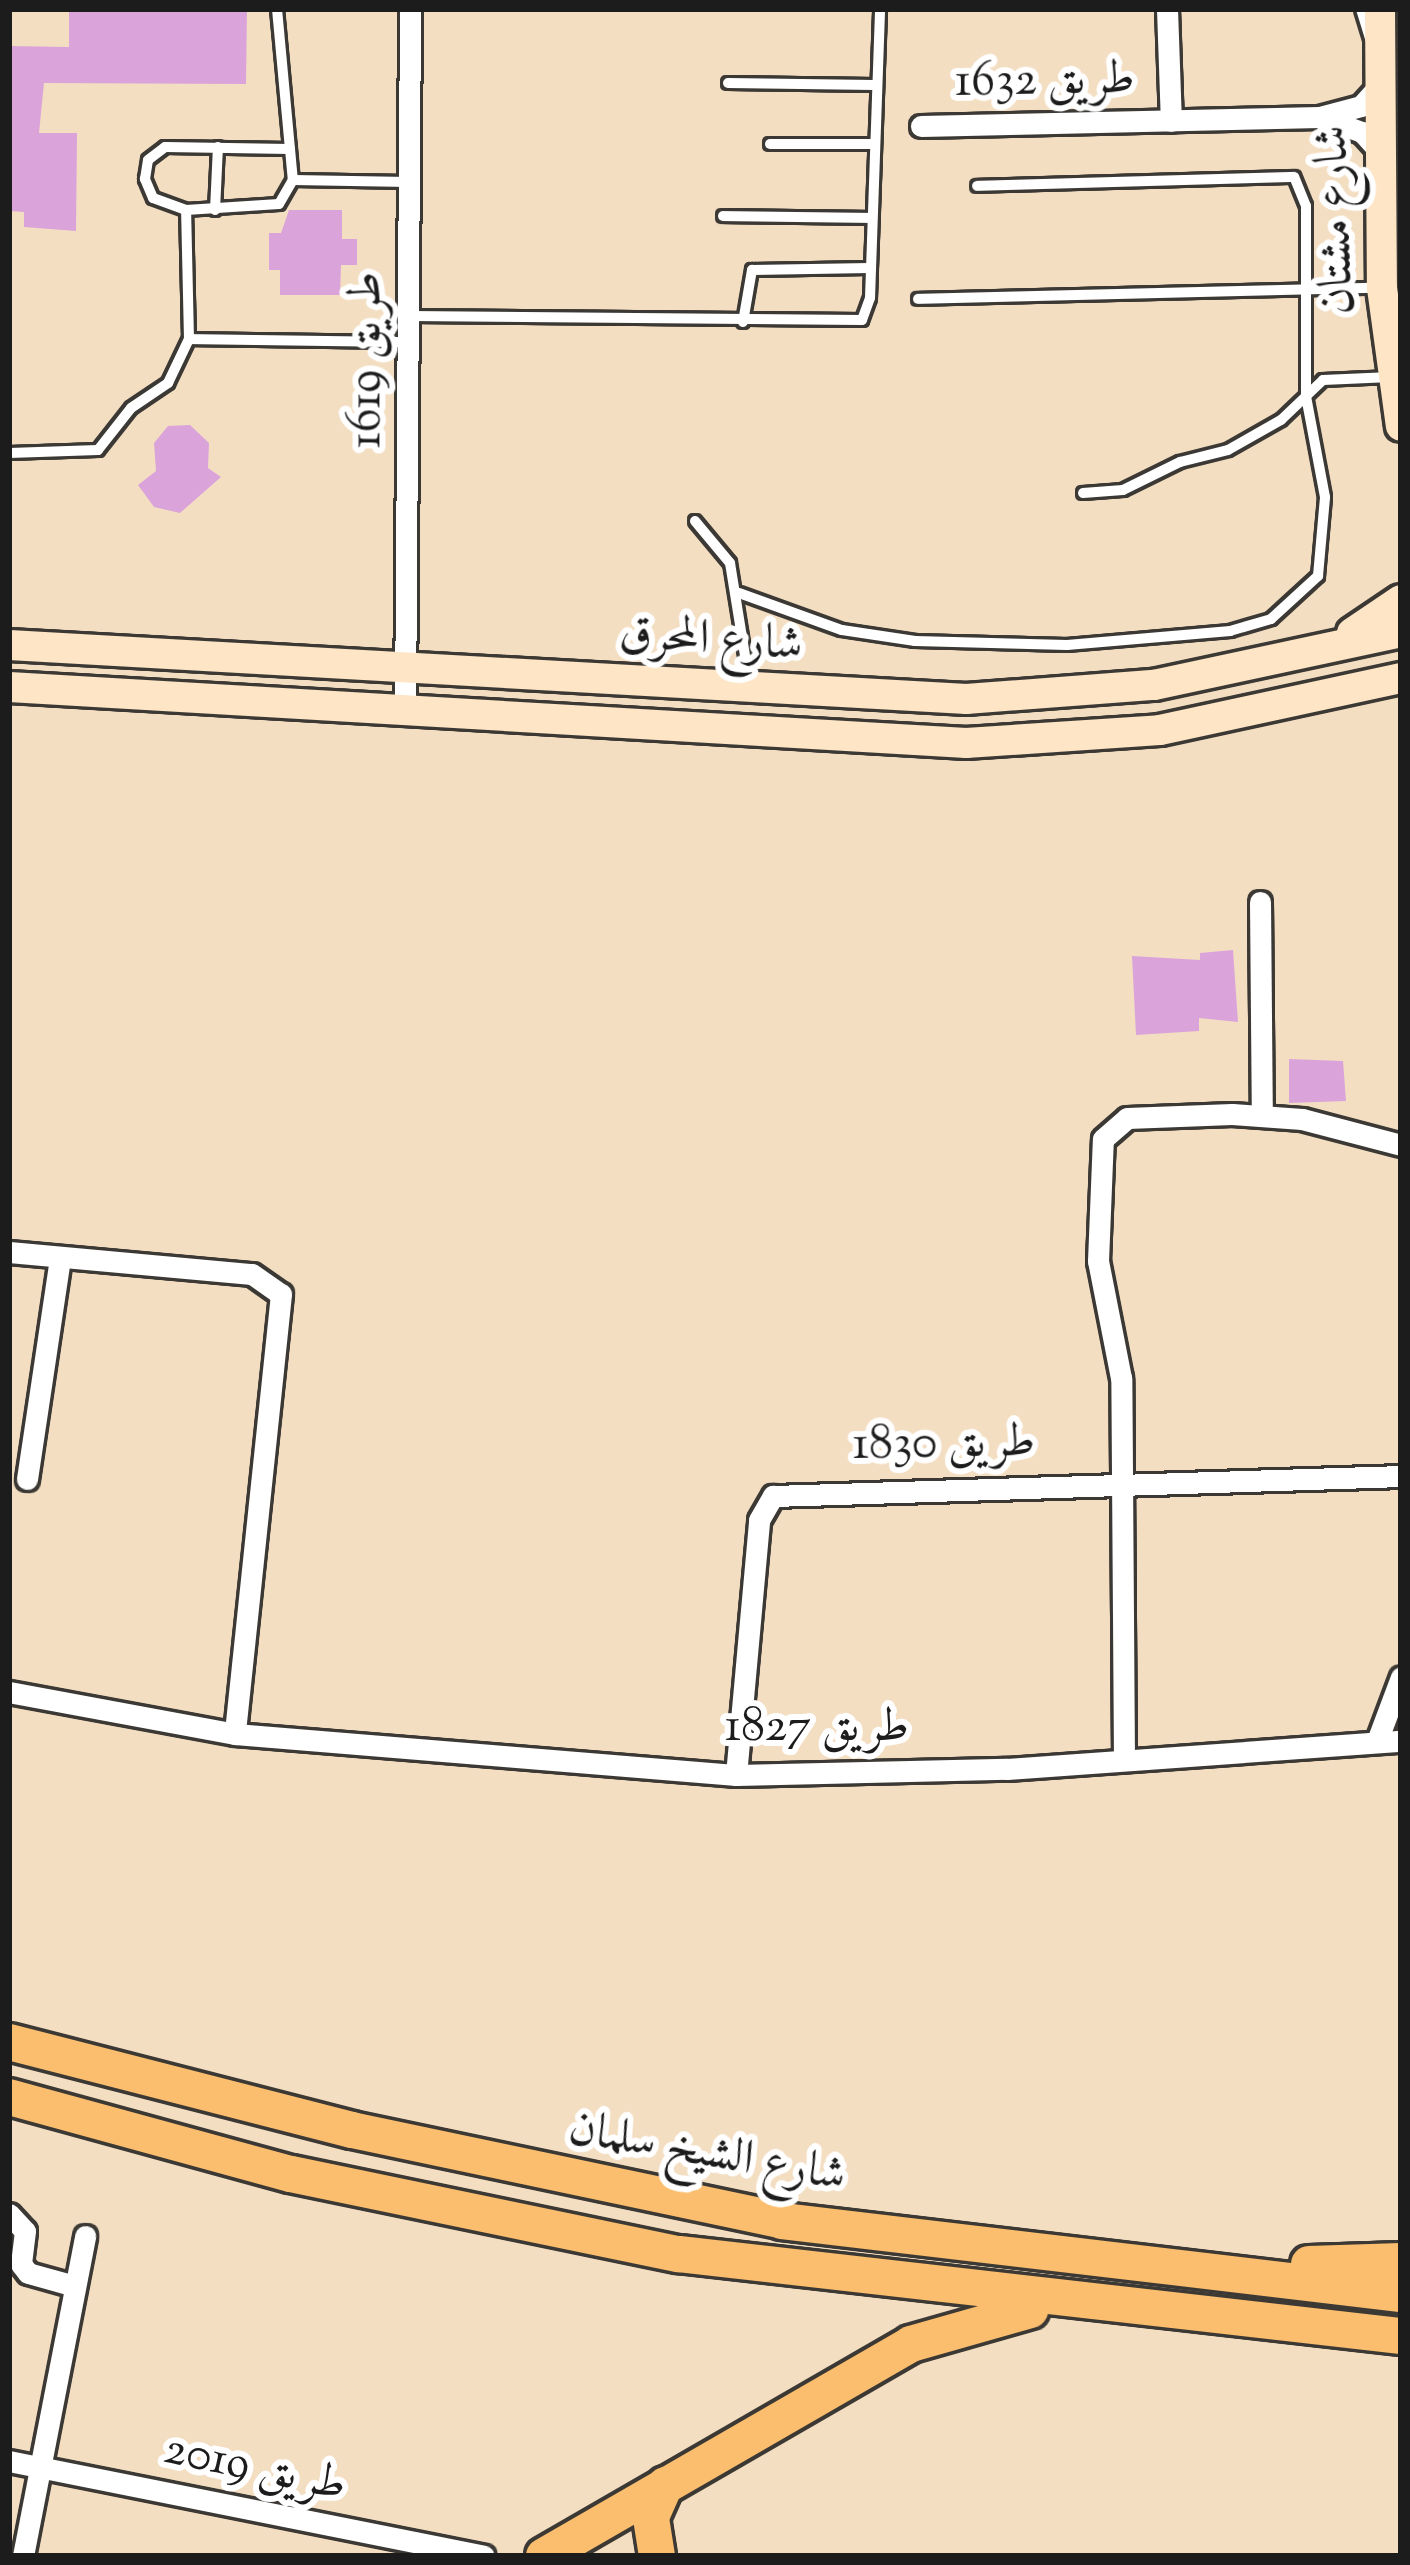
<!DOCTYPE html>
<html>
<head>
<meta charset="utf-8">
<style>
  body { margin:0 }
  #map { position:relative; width:1410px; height:2565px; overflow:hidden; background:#f3dec2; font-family:"Sorts Mill Goudy",Amiri,serif }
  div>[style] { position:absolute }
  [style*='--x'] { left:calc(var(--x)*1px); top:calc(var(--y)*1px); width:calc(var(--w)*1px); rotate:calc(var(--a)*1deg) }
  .building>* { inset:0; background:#daa4db }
  .roads { filter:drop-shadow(3px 0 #3c3935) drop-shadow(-3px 0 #3c3935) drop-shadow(0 3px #3c3935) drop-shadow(0 -3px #3c3935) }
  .lane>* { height:10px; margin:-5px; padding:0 5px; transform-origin:5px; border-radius:5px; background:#fff }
  .street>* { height:21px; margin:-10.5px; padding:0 10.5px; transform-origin:10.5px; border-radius:10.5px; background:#fff }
  .secondary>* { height:30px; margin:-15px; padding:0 15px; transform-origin:15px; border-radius:15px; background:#fde5c5 }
  .primary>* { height:36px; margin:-18px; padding:0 18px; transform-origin:18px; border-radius:18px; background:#fbbe6e }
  span { translate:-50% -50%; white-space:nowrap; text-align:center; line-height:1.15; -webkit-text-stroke:12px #fff; paint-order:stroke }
  .street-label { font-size:48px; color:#1c1c1c }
  .frame { position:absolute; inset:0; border:12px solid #1c1c1c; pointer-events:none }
</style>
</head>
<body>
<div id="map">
  <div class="building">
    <i style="clip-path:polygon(69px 9px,247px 9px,246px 84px,44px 83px,39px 133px,77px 133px,76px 231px,24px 227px,24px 212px,9px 211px,9px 46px,69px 47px)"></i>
    <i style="clip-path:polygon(289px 210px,342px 210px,342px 239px,357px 239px,357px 265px,341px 265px,340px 295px,280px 295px,280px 270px,269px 270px,269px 233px,281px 233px)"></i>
    <i style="clip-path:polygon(190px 425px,209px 443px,208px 468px,221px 477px,180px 513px,154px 507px,138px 485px,156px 471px,154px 443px,168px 426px)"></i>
    <i style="clip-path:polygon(1233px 950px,1238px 1022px,1199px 1018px,1199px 1031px,1136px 1035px,1132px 956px,1200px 960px,1200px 953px)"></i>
    <i style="clip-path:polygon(1289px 1059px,1343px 1061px,1346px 1101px,1289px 1103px)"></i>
  </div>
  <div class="roads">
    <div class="lane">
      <i style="--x:277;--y:9;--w:172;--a:84.7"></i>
      <i style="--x:293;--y:180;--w:116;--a:1"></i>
      <i style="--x:1361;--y:9;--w:38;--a:73"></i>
      <i style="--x:728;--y:83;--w:146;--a:0.8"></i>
      <i style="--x:770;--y:144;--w:101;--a:0"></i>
      <i style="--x:186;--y:210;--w:35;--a:-160"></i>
      <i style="--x:153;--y:198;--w:21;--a:-113"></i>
      <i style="--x:145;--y:179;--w:19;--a:-81"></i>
      <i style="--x:148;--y:160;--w:21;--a:-37"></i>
      <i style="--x:165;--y:147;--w:125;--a:0.9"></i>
      <i style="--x:215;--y:210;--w:63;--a:-87.3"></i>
      <i style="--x:723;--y:216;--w:147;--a:0.8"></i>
      <i style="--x:918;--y:299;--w:461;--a:-1.4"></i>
      <i style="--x:409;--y:316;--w:453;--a:0.5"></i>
      <i style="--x:862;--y:320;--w:23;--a:-70"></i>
      <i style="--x:870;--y:298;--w:289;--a:-88"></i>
      <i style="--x:743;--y:322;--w:53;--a:-80.2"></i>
      <i style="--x:752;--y:270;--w:118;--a:-1"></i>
      <i style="--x:189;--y:339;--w:129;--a:-91.3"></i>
      <i style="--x:186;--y:210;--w:93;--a:-3.7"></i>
      <i style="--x:279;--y:204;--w:28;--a:-60"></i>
      <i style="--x:9;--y:453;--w:89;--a:-1.9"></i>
      <i style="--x:98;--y:450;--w:53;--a:-51.8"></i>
      <i style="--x:131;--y:408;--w:45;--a:-34"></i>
      <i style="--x:168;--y:383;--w:49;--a:-64.5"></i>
      <i style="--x:189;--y:339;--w:221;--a:0.8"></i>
      <i style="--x:1083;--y:493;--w:40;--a:-4.3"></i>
      <i style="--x:1123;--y:490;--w:64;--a:-26.2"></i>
      <i style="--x:1180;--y:462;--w:49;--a:-14"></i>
      <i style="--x:1228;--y:450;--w:61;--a:-29.5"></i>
      <i style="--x:1281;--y:420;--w:58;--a:-43.6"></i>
      <i style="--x:1323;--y:380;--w:68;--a:-2.5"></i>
      <i style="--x:695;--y:521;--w:55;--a:50.2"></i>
      <i style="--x:730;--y:563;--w:125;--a:80.8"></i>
      <i style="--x:739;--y:593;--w:109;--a:19.8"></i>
      <i style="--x:842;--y:630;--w:74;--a:8.6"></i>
      <i style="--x:915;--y:641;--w:152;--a:1.5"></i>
      <i style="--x:1067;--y:645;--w:164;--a:-4.9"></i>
      <i style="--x:1230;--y:631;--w:43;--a:-16.3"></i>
      <i style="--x:1271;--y:619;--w:64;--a:-42.5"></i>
      <i style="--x:1318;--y:576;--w:79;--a:-84.9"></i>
      <i style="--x:1325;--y:497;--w:103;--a:-100.7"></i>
      <i style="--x:1306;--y:396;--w:190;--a:-90"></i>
      <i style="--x:1306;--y:206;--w:31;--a:-112"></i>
      <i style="--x:1294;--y:177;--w:317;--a:178.4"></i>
    </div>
    <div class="street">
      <i style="--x:1167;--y:9;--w:112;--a:88"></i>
      <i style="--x:1326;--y:119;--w:38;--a:20"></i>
      <i style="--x:1362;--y:132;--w:25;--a:48"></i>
      <i style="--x:921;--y:126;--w:399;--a:-1.3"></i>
      <i style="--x:1320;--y:117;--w:42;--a:-15"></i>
      <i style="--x:1361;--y:106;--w:27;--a:-48"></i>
      <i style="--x:405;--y:712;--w:703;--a:-89.59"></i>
      <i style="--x:1260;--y:902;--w:213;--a:89.5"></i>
      <i style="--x:9;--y:1252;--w:244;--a:5.2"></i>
      <i style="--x:252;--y:1274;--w:35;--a:35"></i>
      <i style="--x:281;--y:1294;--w:442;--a:96"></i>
      <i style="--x:27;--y:1479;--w:224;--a:-81.5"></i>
      <i style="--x:9;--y:1692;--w:230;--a:10.5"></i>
      <i style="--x:235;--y:1734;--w:503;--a:4.68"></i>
      <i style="--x:736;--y:1775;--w:271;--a:-1.3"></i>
      <i style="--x:1007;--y:1769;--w:395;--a:-4.1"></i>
      <i style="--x:1377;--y:1741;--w:68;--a:-69.4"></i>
      <i style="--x:1124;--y:1760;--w:382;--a:-90.4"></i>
      <i style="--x:1121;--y:1378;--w:119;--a:-101.1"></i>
      <i style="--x:1098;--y:1261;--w:122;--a:-87.7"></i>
      <i style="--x:1103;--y:1139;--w:32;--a:-41"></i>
      <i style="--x:1127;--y:1118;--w:105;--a:-2.2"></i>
      <i style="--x:1232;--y:1114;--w:70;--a:4.1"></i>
      <i style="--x:1302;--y:1119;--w:102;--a:14.7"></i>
      <i style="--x:736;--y:1775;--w:256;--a:-84.8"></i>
      <i style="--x:759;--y:1520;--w:28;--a:-60"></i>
      <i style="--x:773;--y:1496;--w:628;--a:-1.82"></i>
      <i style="--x:9;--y:2214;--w:23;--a:47"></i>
      <i style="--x:25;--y:2231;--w:33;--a:97"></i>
      <i style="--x:21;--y:2264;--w:11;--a:52"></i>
      <i style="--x:28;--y:2273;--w:49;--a:15.5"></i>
      <i style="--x:9;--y:2461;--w:484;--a:11.3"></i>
      <i style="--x:23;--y:2556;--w:326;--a:-79"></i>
    </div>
    <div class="secondary">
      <i style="--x:1380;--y:9;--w:279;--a:89.6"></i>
      <i style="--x:1382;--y:288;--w:139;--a:82.2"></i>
      <i style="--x:1352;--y:633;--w:59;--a:-34"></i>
      <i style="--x:9;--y:645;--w:959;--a:3.23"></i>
      <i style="--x:966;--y:699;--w:189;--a:-4.3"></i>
      <i style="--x:1154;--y:685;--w:253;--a:-12.1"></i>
      <i style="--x:9;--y:687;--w:959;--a:3.35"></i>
      <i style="--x:966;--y:743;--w:194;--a:-3.8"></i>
      <i style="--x:1160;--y:730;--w:247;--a:-12.2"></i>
    </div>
    <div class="primary">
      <i style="--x:9;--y:2042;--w:354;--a:14.4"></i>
      <i style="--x:352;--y:2130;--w:440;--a:11.9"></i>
      <i style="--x:782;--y:2221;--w:623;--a:6.73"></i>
      <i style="--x:9;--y:2097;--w:292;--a:15.3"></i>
      <i style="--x:291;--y:2174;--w:396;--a:11.7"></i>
      <i style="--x:679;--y:2254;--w:727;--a:6.48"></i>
      <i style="--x:1309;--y:2264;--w:92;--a:-1.9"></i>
      <i style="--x:544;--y:2556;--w:424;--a:-30"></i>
      <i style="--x:911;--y:2344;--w:124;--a:-15.9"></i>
      <i style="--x:657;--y:2556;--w:39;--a:-99"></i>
      <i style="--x:651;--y:2517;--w:35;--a:-66"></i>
    </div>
  </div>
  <div class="street-label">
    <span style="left:1045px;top:82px;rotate:-1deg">طريق 1632</span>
    <span style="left:1337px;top:220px;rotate:-92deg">شارع مشتان</span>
    <span style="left:368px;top:360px;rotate:-90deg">طريق 1619</span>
    <span style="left:711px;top:641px;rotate:4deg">شارع المحرق</span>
    <span style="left:944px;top:1445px;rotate:-1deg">طريق 1830</span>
    <span style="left:817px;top:1729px">طريق 1827</span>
    <span style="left:707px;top:2154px;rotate:10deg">شارع الشيخ سلمان</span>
    <span style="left:255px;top:2469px;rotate:12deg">طريق 2019</span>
  </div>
  <div class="frame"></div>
</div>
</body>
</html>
